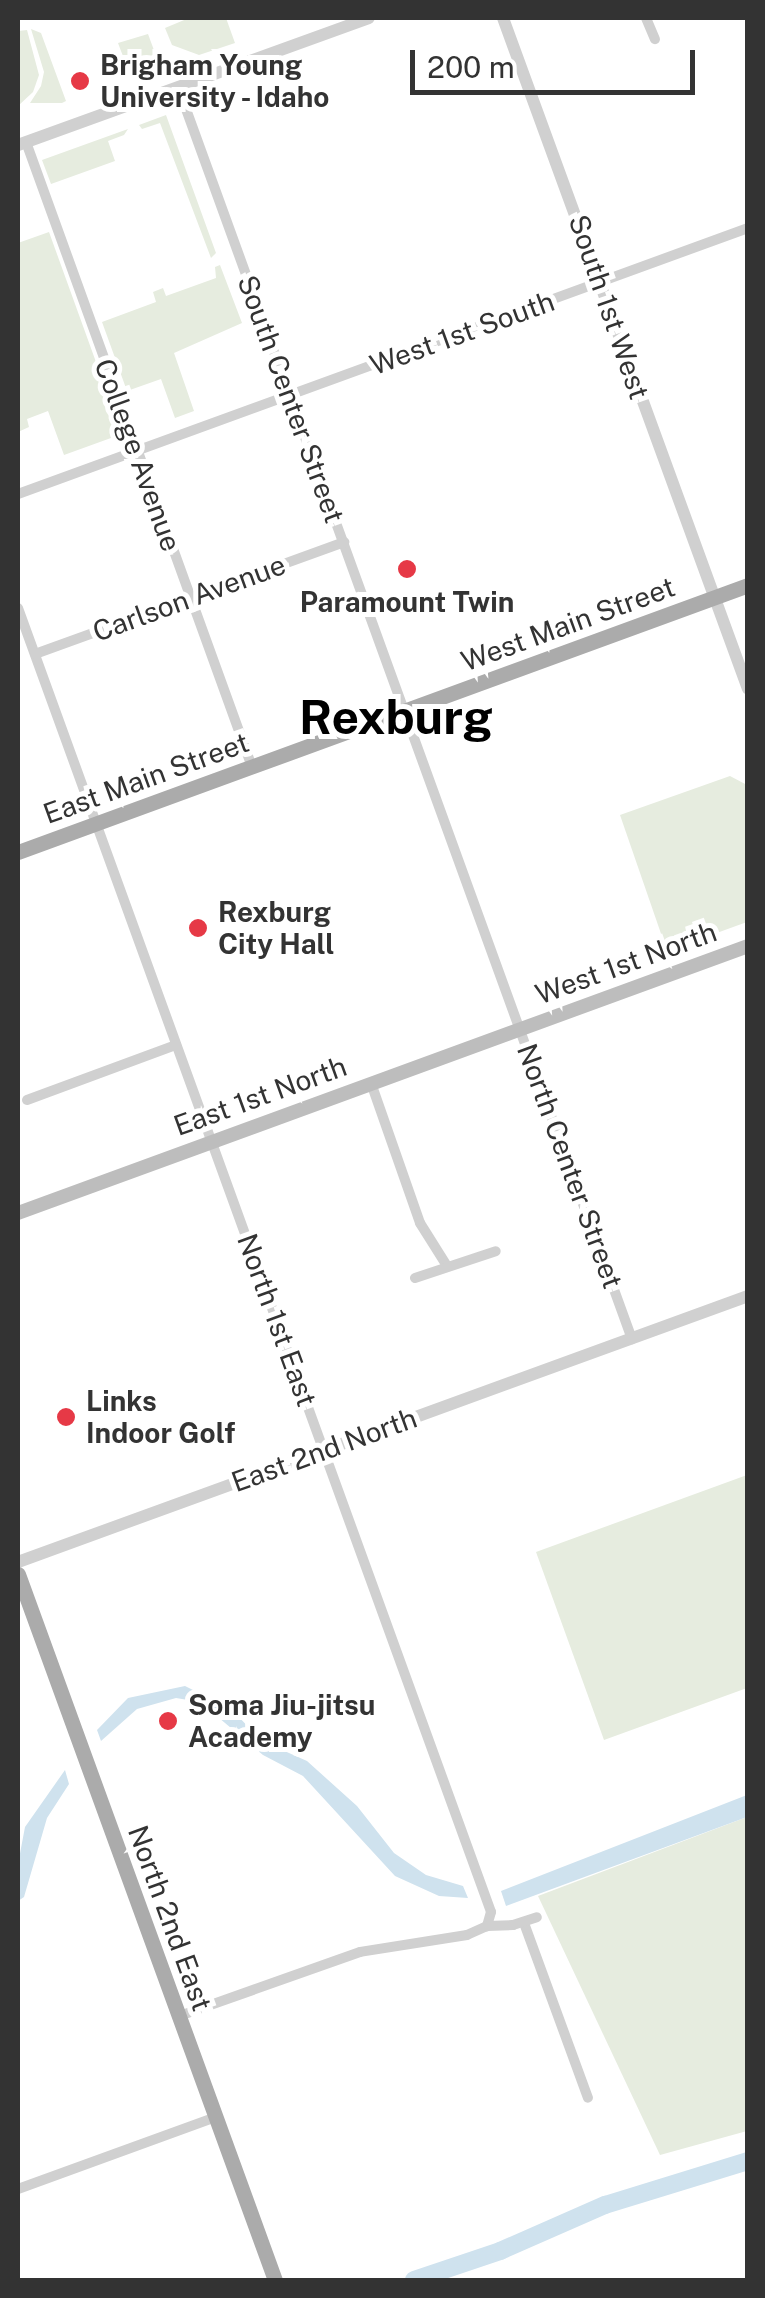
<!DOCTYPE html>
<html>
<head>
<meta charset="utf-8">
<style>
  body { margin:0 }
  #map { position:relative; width:765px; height:2298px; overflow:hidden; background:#fff; font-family:"Public Sans",sans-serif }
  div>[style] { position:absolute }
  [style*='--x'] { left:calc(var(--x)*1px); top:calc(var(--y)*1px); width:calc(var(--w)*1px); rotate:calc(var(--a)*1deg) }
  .green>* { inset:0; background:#e6ecdf }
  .water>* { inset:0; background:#cfe2ee }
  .river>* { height:18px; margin:-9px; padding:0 9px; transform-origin:9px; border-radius:9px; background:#cfe2ee }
  .minor>* { height:10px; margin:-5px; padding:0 5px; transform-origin:5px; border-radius:5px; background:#d0d0d0 }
  .tertiary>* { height:12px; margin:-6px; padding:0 6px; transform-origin:6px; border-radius:6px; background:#d0d0d0 }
  .secondary>* { height:14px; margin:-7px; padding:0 7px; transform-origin:7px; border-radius:7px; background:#bdbdbd }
  .primary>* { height:15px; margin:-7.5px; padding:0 7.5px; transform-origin:7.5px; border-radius:7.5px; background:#ababab }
  .dots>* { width:28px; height:28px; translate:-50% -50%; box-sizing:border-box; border:5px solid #fff; border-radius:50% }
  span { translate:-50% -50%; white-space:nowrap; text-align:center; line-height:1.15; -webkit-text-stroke:10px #fff; paint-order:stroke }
  .poi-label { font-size:28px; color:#333; font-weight:700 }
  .left { translate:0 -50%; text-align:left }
  .street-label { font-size:28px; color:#333 }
  .town-label { font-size:48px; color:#000; font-weight:700 }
  .frame { position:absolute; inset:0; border:20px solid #333; pointer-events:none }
  .scale { position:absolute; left:410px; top:50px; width:285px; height:45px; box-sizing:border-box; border:5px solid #333; border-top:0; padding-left:12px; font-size:30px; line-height:35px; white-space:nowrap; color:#333; -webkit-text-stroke:8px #fff; paint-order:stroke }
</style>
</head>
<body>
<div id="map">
  <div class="green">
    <i style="clip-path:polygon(189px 18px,226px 18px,235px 43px,199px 55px,172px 45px,165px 28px)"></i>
    <i style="clip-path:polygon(31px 29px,41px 33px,66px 101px,62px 103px,30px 103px,41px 86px,44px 72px)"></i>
    <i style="clip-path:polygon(27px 30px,39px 75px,33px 92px,18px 106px,18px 31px)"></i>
    <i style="clip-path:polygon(148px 34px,155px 53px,142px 77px,132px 80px,118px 43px)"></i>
    <i style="clip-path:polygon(166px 115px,216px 253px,211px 258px,160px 123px,142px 129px,139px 125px)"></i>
    <i style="clip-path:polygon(128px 129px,124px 135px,108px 141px,115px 161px,51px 184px,42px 160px)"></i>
    <i style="clip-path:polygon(49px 232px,122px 434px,64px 455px,48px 411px,27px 419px,29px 427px,18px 432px,18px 243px)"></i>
    <i style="clip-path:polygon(220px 265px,242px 323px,174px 353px,194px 411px,175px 418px,161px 379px,127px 391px,102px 322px,156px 302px,153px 292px,163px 288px,166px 296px,216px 278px,215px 267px)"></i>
    <i style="clip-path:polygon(730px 776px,747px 785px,747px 922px,667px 951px,620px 815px)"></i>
    <i style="clip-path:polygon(747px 1475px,747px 1688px,604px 1740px,536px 1552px)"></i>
    <i style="clip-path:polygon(747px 1817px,747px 2131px,660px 2155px,538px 1896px)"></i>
  </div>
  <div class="water">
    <i style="clip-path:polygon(185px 1686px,231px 1709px,262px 1741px,307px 1761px,357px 1806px,394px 1853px,426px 1875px,463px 1886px,468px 1898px,439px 1896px,395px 1876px,303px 1776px,263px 1755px,200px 1702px,176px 1698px,137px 1709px,101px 1741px,97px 1730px,128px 1698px)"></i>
    <i style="clip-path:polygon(65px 1770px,69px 1784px,47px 1818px,24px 1897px,18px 1901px,18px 1864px,25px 1827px)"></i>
    <i style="clip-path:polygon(747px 1795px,747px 1817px,506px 1906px,501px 1891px)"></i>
  </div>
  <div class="river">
    <i style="--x:414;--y:2280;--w:91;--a:-18.6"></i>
    <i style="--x:500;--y:2251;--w:115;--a:-23.7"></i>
    <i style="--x:605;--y:2205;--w:150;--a:-17.1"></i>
  </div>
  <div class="minor">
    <i style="--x:646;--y:18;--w:23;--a:67"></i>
    <i style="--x:178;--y:87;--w:1332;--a:70.07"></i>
    <i style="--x:26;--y:142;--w:665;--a:70.12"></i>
    <i style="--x:18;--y:494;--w:777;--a:-20.02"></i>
    <i style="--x:18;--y:608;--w:1387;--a:70.06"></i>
    <i style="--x:491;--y:1912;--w:15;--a:106"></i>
    <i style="--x:487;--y:1926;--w:22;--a:156"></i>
    <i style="--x:467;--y:1935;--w:108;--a:171"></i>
    <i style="--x:360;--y:1952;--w:192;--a:160.5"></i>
    <i style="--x:35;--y:654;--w:329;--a:-19.9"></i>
    <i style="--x:371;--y:1083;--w:148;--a:70.7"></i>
    <i style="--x:420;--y:1223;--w:51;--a:57.9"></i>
    <i style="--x:27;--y:1100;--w:159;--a:-20.3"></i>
    <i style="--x:415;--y:1278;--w:85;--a:-18.4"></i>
    <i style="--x:524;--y:1923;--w:186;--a:69.9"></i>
    <i style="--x:487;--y:1926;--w:26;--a:-2"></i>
    <i style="--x:513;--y:1925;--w:25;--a:-18"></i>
    <i style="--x:18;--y:2189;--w:211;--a:-20"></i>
  </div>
  <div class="tertiary">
    <i style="--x:503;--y:18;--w:714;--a:69.94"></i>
    <i style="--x:18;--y:145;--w:373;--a:-19.9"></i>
    <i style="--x:18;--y:1562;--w:777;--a:-20.02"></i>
  </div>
  <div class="secondary">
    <i style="--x:18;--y:1213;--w:777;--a:-20.09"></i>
  </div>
  <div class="primary">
    <i style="--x:18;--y:852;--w:777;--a:-20.09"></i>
    <i style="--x:18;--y:1574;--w:751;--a:70"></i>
  </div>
  <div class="dots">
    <i style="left:80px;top:81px;background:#e63946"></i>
    <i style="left:407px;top:569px;background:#e63946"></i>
    <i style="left:198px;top:928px;background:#e63946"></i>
    <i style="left:66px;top:1417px;background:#e63946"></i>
    <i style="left:168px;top:1721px;background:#e63946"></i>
  </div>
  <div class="poi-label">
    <span class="left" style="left:100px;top:81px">Brigham Young<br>University - Idaho</span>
    <span style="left:407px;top:602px">Paramount Twin</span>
    <span class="left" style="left:218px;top:928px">Rexburg<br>City Hall</span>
    <span class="left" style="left:86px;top:1417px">Links<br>Indoor Golf</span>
    <span class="left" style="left:188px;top:1721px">Soma Jiu-jitsu<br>Academy</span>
  </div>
  <div class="street-label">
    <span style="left:609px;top:307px;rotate:71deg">South 1st West</span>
    <span style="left:462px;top:333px;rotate:-20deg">West 1st South</span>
    <span style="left:291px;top:399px;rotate:70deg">South Center Street</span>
    <span style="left:138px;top:455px;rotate:70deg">College Avenue</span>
    <span style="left:189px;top:598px;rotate:-20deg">Carlson Avenue</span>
    <span style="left:568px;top:624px;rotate:-20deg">West Main Street</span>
    <span style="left:146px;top:778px;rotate:-20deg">East Main Street</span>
    <span style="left:626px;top:963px;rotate:-20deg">West 1st North</span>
    <span style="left:260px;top:1096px;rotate:-20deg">East 1st North</span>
    <span style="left:570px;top:1166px;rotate:70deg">North Center Street</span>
    <span style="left:277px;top:1320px;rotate:70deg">North 1st East</span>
    <span style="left:324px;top:1450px;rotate:-20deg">East 2nd North</span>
    <span style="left:170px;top:1918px;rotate:70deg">North 2nd East</span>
  </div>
  <div class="town-label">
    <span style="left:396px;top:717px">Rexburg</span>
  </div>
  <div class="frame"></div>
  <div class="scale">200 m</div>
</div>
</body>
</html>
